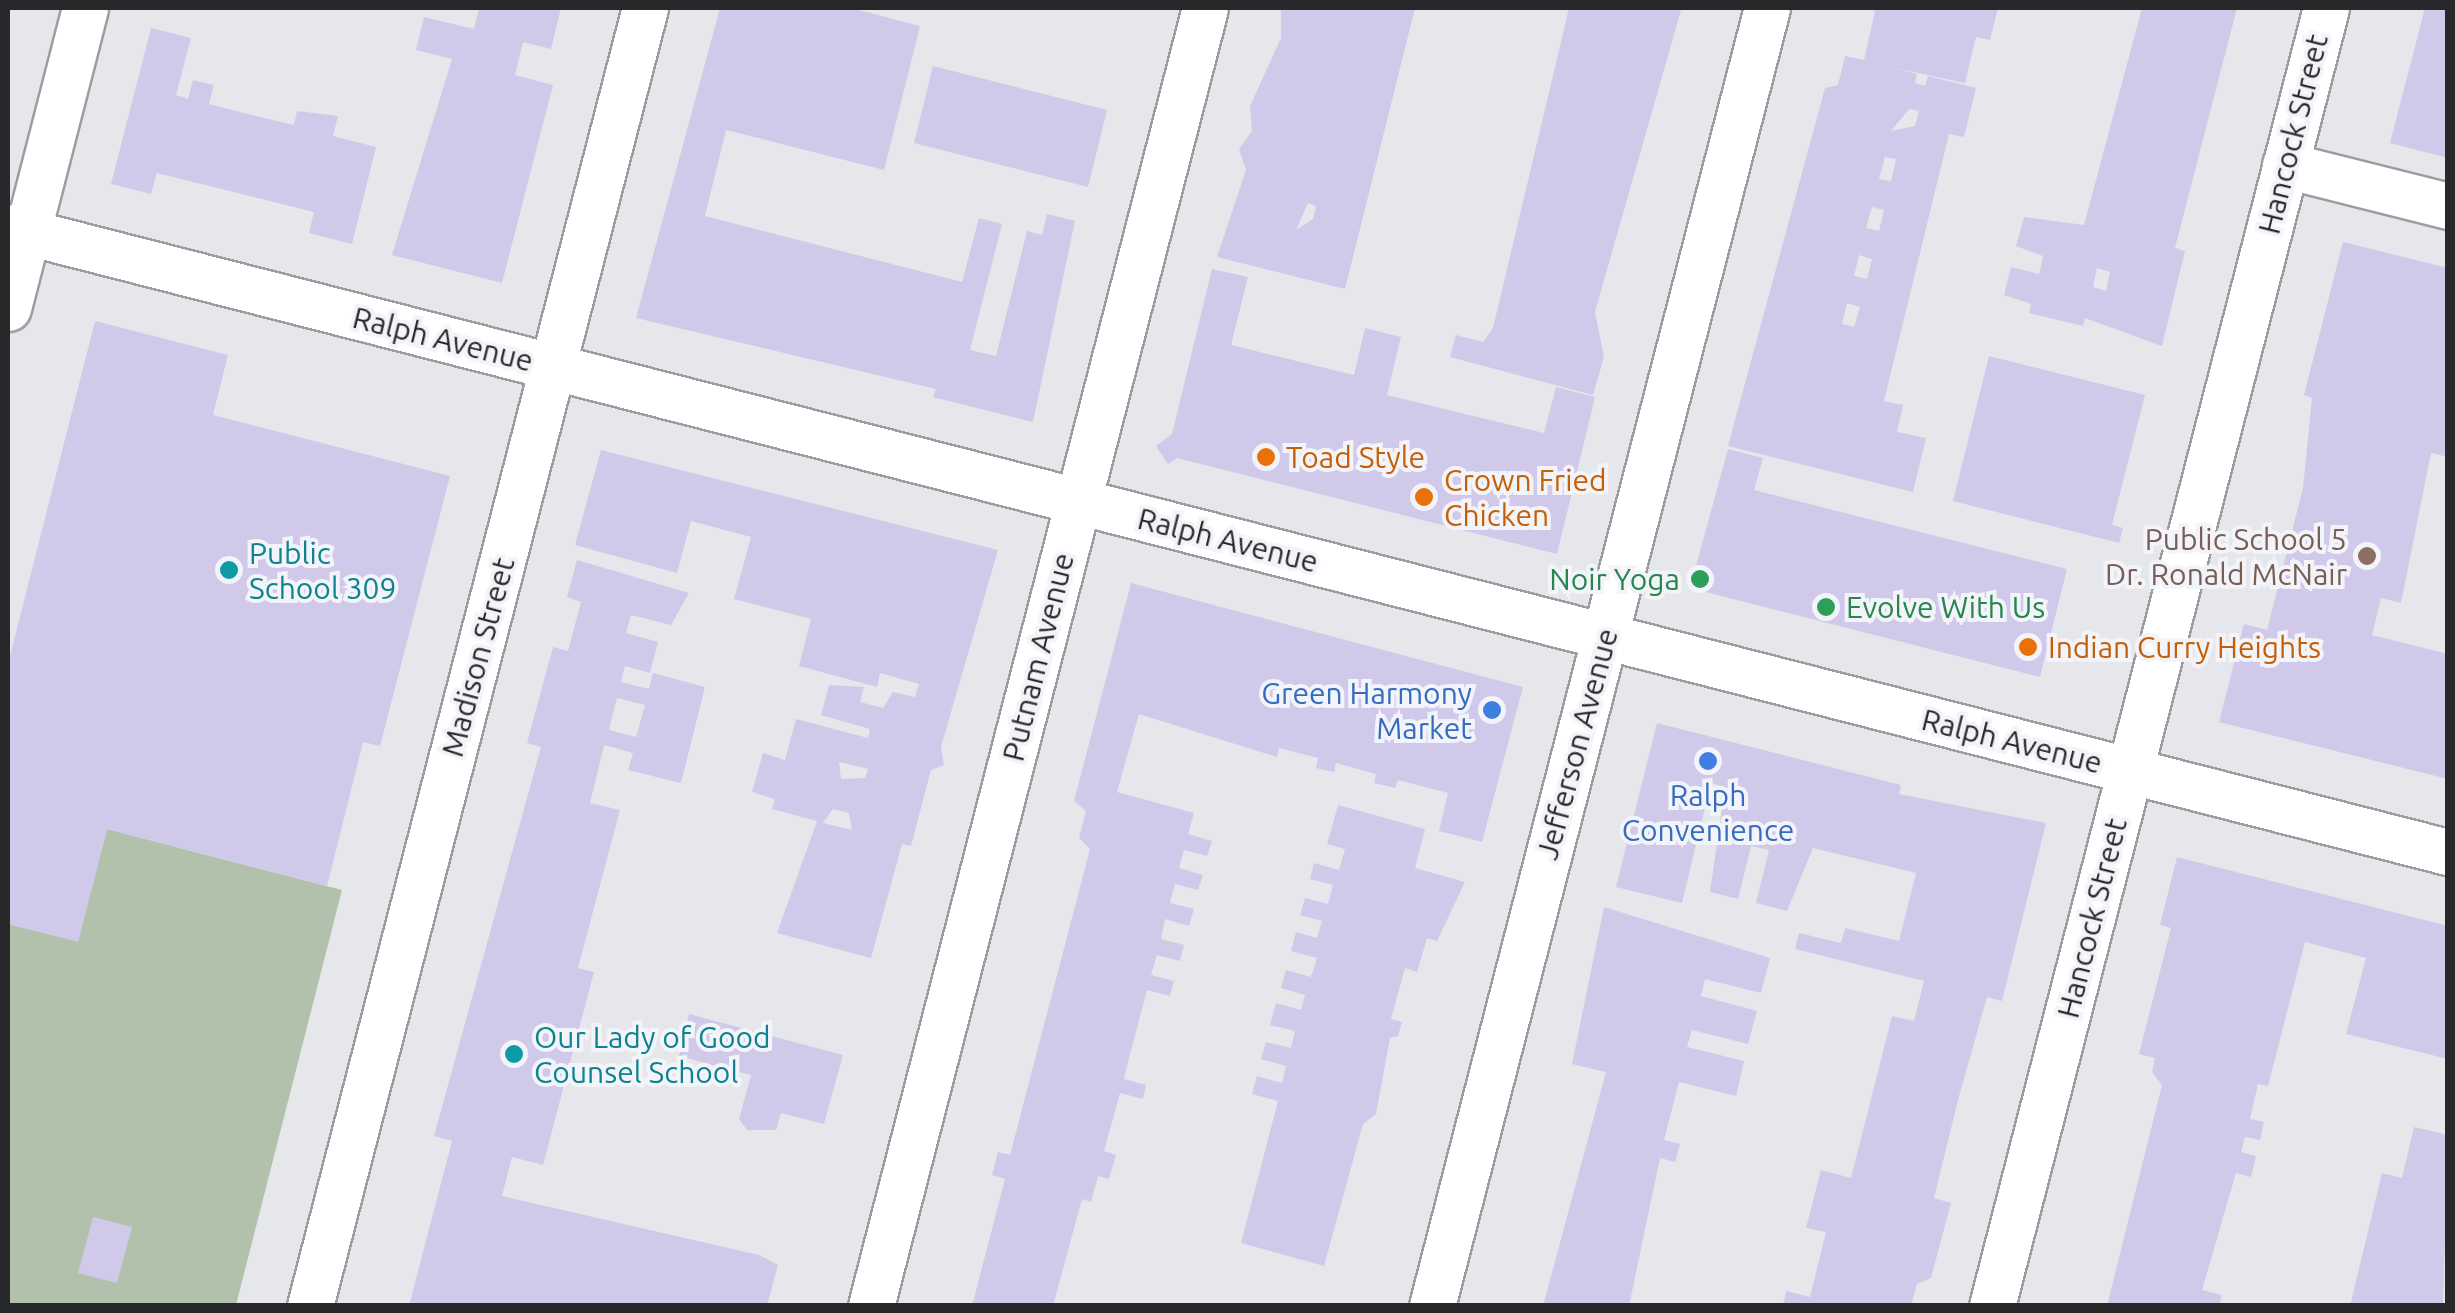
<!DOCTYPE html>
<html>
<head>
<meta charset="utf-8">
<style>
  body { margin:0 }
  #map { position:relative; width:2455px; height:1313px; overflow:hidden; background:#e5e7eb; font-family:Ubuntu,sans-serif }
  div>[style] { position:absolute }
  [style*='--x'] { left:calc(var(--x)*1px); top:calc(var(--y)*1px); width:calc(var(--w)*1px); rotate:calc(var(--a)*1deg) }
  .green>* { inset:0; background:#b2c1ac }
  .building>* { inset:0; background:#d1c9ea }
  .roads { filter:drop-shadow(2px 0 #9b9da1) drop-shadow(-2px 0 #9b9da1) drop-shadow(0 2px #9b9da1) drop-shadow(0 -2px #9b9da1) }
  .minor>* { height:45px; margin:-22.5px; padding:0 22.5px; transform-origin:22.5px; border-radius:22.5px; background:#fff }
  .dots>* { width:28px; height:28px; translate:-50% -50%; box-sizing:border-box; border:5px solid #f3f4f9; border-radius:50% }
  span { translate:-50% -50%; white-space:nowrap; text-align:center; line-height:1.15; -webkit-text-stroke:8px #f3f4f9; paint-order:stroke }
  .street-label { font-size:30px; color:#272829 }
  .food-label { font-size:30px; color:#c56008 }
  .left { translate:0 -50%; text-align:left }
  .education-label { font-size:30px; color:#785e54 }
  .right { translate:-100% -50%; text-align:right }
  .culture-label { font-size:30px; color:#0d838f }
  .leisure-label { font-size:30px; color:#27864d }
  .shop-label { font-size:30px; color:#366cbe }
  .frame { position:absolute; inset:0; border:10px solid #272829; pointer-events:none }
</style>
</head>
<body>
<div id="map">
  <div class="green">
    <i style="clip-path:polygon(107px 829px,342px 890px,236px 1305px,8px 1305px,8px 924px,78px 941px)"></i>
  </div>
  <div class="building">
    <i style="clip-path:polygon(479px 8px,561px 8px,551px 49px,523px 42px,515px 75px,553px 85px,502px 283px,392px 255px,452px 59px,416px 50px,424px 17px,474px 29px)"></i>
    <i style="clip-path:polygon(720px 8px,851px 8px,920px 26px,884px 170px,726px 130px,705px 216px,962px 282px,979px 218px,1002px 224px,970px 350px,996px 356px,1027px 231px,1042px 235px,1047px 214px,1075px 221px,1033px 422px,933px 397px,936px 389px,636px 318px)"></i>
    <i style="clip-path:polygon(evenodd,1281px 8px,1415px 8px,1345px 289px,1217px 257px,1246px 170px,1239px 149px,1252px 131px,1250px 106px,1281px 38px,1281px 8px,1308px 203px,1316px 206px,1313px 219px,1296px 230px,1308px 203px)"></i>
    <i style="clip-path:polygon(1569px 8px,1681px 10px,1595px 312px,1604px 357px,1593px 395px,1450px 357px,1456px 335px,1483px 342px,1493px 328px)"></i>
    <i style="clip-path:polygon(evenodd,1867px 8px,1998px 8px,1990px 40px,1976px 37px,1965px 83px,1894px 68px,1917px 74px,1915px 83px,1925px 86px,1928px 76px,1976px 88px,1964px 137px,1949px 134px,1884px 401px,1903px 405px,1897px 432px,1926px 438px,1913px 492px,1728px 446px,1825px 88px,1838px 85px,1845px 56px,1864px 60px,1875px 11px,1867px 8px,1909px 109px,1919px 111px,1915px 126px,1891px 131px,1909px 109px,1867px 8px,1885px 157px,1896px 159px,1891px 181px,1879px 179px,1885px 157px,1867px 8px,1872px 207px,1884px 210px,1879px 231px,1866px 228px,1872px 207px,1867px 8px,1859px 255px,1872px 259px,1867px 279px,1854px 276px,1859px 255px,1867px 8px,1847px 303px,1860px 307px,1854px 327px,1842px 324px,1847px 303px)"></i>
    <i style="clip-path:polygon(evenodd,2142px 8px,2237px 8px,2175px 248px,2185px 251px,2162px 346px,2085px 318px,2083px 326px,2029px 313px,2031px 304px,2004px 295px,2011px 267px,2039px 274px,2041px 266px,2043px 256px,2016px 246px,2024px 217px,2084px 225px,2142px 8px,2097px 268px,2110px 272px,2106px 291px,2093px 287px,2097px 268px)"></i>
    <i style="clip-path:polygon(2425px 8px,2448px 8px,2448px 158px,2390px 143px)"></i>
    <i style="clip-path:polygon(151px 28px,191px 38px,176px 95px,188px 99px,193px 80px,214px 85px,209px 104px,256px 116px,294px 125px,297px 111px,338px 116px,333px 136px,376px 147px,352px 244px,309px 233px,314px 212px,157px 173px,151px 194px,111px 184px)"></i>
    <i style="clip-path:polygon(933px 66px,1107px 110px,1088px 187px,914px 143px)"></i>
    <i style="clip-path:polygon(2343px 242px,2448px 268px,2448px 457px,2431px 453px,2401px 603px,2381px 598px,2372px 635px,2448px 654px,2448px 779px,2219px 722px,2244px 624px,2267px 630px,2303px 488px,2312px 398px,2304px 395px)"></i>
    <i style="clip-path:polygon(1212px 269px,1248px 277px,1231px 345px,1354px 375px,1365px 328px,1401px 337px,1387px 395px,1544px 433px,1556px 387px,1595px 397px,1557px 554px,1177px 458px,1168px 464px,1156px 446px,1172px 434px)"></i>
    <i style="clip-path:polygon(95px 321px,228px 355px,213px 415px,450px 476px,380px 746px,363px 742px,327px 886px,107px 829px,78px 942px,8px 924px,8px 664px)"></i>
    <i style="clip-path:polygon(1989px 356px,2145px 395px,2112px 525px,2123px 528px,2119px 543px,1953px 501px)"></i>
    <i style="clip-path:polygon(1728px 449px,1763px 458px,1754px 490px,2067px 569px,2040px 677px,1690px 588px)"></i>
    <i style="clip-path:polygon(evenodd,601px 450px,998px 550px,941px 747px,944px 765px,931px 770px,911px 846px,902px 844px,871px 958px,777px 933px,817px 821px,772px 809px,775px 799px,752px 792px,763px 753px,785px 760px,796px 719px,868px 738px,870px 729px,821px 715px,829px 685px,864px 687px,860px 702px,883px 708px,893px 692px,915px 697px,919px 684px,880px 673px,877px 687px,799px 666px,811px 619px,734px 599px,751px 537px,691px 521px,677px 573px,575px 545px,601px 450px,839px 762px,868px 769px,865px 778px,841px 779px,839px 762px,601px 450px,833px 809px,849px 813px,852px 830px,823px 823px,833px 809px)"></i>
    <i style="clip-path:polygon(evenodd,577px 560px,689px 593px,671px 625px,631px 615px,626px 633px,658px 642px,650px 673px,625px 666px,621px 682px,649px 689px,653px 673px,705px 687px,681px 783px,628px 770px,633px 753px,604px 745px,590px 803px,620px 810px,578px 968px,594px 972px,543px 1165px,512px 1157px,502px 1196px,759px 1255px,778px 1265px,767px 1306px,409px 1306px,452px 1141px,434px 1136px,541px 747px,527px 743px,553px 647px,568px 651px,581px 602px,567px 597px,577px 560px,617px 698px,645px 705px,636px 737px,609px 730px,617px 698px)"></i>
    <i style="clip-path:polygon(1131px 583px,1523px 687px,1482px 842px,1439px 831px,1448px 793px,1398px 780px,1395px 788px,1374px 783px,1376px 774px,1336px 763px,1334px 772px,1316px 768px,1318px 758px,1279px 748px,1277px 757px,1139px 714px,1117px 792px,1194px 813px,1188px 834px,1212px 841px,1207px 856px,1184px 850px,1179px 868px,1203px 875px,1198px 890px,1175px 884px,1170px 903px,1194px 909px,1189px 926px,1165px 919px,1161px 939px,1184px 945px,1180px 961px,1157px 955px,1151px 975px,1174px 981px,1170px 996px,1147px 990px,1129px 1058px,1124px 1079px,1146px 1085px,1143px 1099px,1120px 1093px,1104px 1151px,1116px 1155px,1109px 1179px,1098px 1176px,1091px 1202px,1082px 1199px,1053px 1306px,972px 1306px,1005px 1179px,992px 1175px,998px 1152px,1010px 1155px,1090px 849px,1079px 838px,1086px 811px,1074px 801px)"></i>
    <i style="clip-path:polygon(1657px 723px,1901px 785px,1899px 794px,2046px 823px,2002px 1001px,1987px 997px,1958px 1100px,1934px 1198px,1951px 1203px,1931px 1278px,1917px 1284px,1911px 1306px,1783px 1306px,1786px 1291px,1810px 1297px,1826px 1232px,1806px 1228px,1821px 1170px,1851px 1178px,1892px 1016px,1914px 1021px,1924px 981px,1795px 949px,1799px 933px,1841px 943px,1845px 928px,1899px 941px,1916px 873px,1813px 848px,1787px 911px,1756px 903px,1769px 850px,1751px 846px,1738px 899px,1710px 892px,1725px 787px,1711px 783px,1682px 903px,1616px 887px)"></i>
    <i style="clip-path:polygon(1338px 805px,1425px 829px,1415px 868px,1465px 882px,1437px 941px,1427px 938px,1417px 972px,1405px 968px,1391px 1019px,1402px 1022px,1398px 1036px,1390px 1038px,1376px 1114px,1363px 1124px,1324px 1266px,1241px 1243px,1278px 1101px,1252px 1094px,1257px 1076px,1282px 1083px,1286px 1066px,1261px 1059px,1266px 1042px,1291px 1048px,1295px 1031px,1270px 1025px,1276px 1003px,1301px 1010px,1305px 995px,1281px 988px,1286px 970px,1311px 977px,1317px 958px,1291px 951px,1296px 932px,1317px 938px,1322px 921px,1300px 915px,1305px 898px,1328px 904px,1333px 885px,1310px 879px,1314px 863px,1339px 870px,1345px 849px,1327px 844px)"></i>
    <i style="clip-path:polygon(2177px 857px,2448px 926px,2448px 1059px,2346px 1034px,2366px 958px,2305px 942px,2268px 1086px,2258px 1084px,2250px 1119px,2264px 1122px,2260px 1140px,2245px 1137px,2241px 1152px,2256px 1156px,2251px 1177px,2236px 1173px,2202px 1290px,2222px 1295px,2219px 1306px,2107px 1306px,2162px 1085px,2152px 1072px,2155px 1058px,2139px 1054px,2171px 928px,2160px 925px)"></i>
    <i style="clip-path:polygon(1604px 907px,1770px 958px,1761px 993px,1705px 979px,1701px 996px,1757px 1011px,1748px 1044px,1692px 1030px,1687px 1047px,1744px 1061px,1736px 1096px,1679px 1082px,1664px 1140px,1680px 1144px,1675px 1162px,1660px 1158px,1629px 1306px,1543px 1306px,1606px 1072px,1572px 1064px)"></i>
    <i style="clip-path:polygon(689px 1014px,843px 1055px,824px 1124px,781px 1113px,776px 1130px,747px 1130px,739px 1119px,751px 1075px,679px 1056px)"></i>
    <i style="clip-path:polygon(2414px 1127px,2448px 1135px,2443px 1306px,2350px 1306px,2382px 1173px,2402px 1178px)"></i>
    <i style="clip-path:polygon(93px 1217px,132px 1227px,117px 1283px,78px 1273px)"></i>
  </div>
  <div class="roads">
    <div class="minor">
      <i style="--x:2285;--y:165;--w:168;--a:14.1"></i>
      <i style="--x:8;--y:227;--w:2519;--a:14.37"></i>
      <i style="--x:8;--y:308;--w:310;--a:-75.6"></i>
      <i style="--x:310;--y:1306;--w:1341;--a:-75.53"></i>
      <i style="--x:871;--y:1306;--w:1340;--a:-75.57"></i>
      <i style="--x:1432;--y:1306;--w:1341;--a:-75.53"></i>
      <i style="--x:1992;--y:1306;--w:1340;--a:-75.57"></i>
    </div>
  </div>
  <div class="dots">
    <i style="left:1266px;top:457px;background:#e8710a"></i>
    <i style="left:1424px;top:497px;background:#e8710a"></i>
    <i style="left:2367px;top:556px;background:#8d6e63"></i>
    <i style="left:229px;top:570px;background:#0f9aa8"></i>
    <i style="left:1700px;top:579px;background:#2e9e5b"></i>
    <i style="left:1826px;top:607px;background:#2e9e5b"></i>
    <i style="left:2028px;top:647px;background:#e8710a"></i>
    <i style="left:1492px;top:710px;background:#3f7fe0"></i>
    <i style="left:1708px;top:761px;background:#3f7fe0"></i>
    <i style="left:514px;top:1054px;background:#0f9aa8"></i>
  </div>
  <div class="street-label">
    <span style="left:2293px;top:134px;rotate:-76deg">Hancock Street</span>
    <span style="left:443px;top:339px;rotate:14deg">Ralph Avenue</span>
    <span style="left:1228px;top:540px;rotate:14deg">Ralph Avenue</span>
    <span style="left:478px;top:657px;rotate:-75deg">Madison Street</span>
    <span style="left:1038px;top:657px;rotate:-76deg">Putnam Avenue</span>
    <span style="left:2012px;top:741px;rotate:14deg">Ralph Avenue</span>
    <span style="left:1577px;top:744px;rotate:-75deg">Jefferson Avenue</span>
    <span style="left:2092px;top:918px;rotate:-76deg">Hancock Street</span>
  </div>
  <div class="food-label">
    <span class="left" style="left:1286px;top:457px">Toad Style</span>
    <span class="left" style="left:1444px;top:497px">Crown Fried<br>Chicken</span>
    <span class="left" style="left:2048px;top:647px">Indian Curry Heights</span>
  </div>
  <div class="education-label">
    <span class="right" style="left:2347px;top:556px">Public School 5<br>Dr. Ronald McNair</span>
  </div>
  <div class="culture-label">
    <span class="left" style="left:249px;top:570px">Public<br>School 309</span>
    <span class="left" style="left:534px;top:1054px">Our Lady of Good<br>Counsel School</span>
  </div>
  <div class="leisure-label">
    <span class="right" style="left:1680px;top:579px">Noir Yoga</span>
    <span class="left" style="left:1846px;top:607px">Evolve With Us</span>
  </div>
  <div class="shop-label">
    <span class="right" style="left:1472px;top:710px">Green Harmony<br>Market</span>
    <span style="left:1708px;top:812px">Ralph<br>Convenience</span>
  </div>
  <div class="frame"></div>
</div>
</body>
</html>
